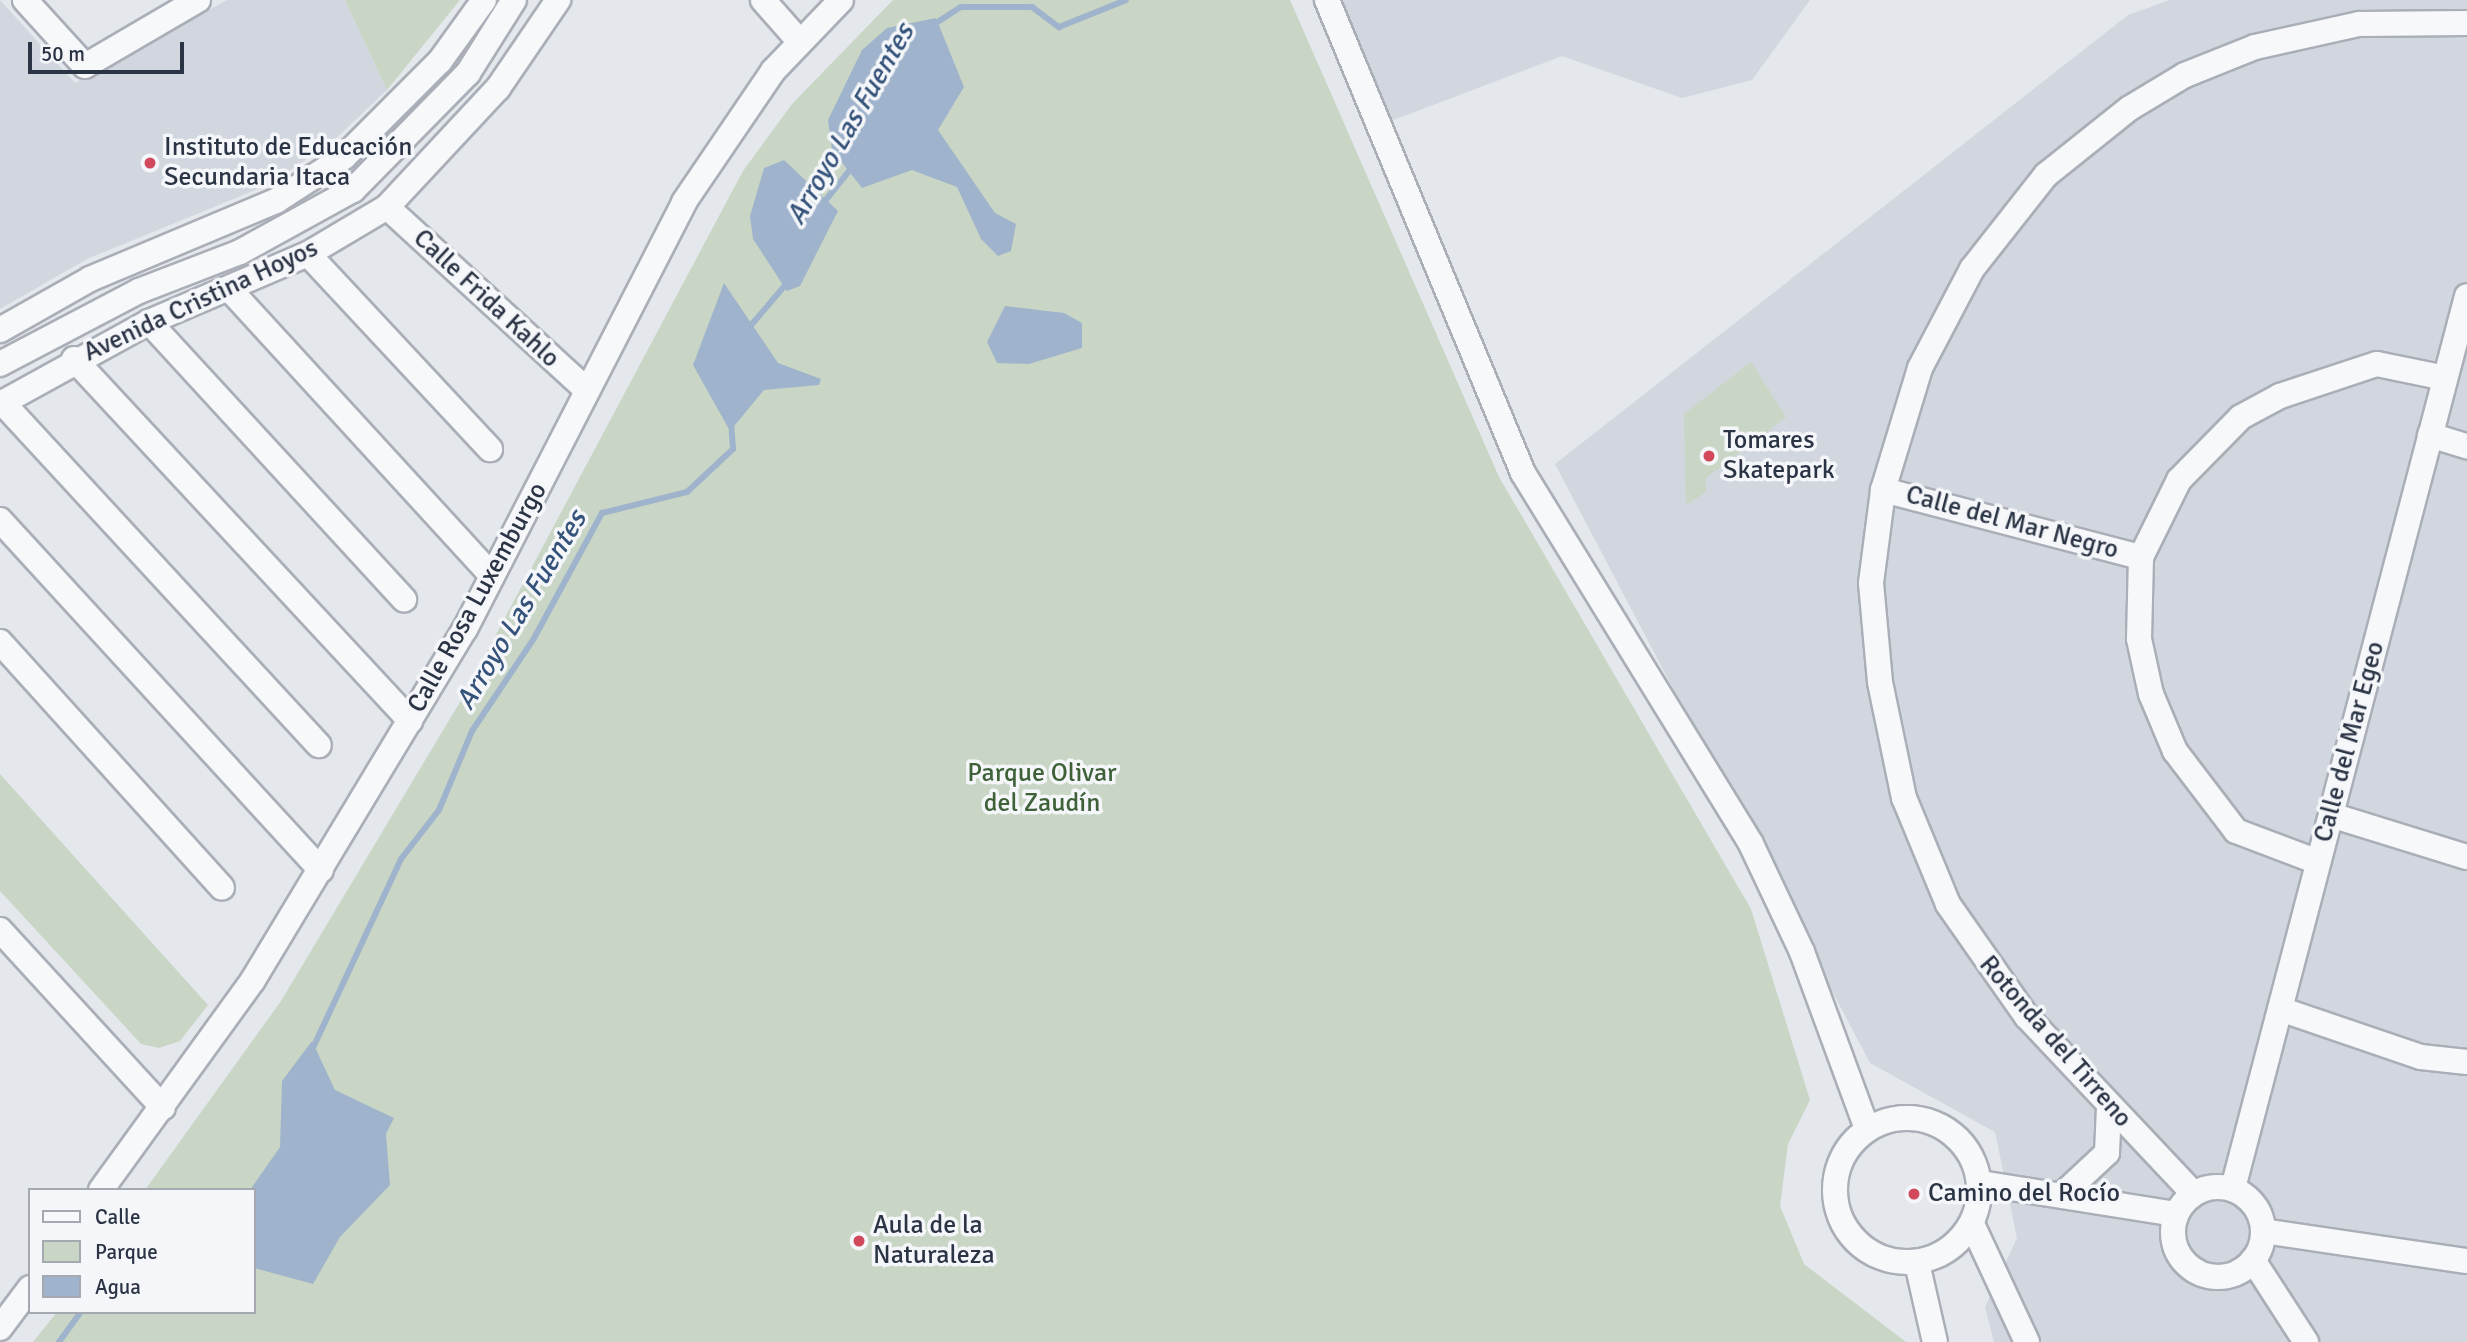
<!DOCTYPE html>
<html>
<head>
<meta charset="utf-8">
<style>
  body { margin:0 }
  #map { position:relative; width:2467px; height:1342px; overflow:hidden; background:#e4e7ec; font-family:Signika,sans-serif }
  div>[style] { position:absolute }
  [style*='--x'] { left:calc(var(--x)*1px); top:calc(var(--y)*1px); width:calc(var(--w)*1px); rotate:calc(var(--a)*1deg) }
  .built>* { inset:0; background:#d2d6de }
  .green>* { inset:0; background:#c9d6c5 }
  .water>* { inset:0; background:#9fb4cc }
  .stream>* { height:6px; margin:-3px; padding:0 3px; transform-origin:3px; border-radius:3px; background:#9fb4cc }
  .roads { filter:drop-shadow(2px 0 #a9aeb7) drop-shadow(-2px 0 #a9aeb7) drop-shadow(0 2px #a9aeb7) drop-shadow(0 -2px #a9aeb7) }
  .minor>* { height:24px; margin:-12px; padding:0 12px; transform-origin:12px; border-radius:12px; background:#f7f8fa }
  .minor>.ring { margin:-12px; padding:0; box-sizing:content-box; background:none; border:24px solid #f7f8fa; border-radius:50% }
  .dots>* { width:19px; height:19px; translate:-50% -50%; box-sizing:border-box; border:4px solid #f4f6f9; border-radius:50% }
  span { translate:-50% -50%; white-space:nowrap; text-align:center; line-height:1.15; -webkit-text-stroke:7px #f4f6f9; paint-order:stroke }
  .poi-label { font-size:26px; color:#2b3445 }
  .left { translate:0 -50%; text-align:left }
  .street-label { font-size:26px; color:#2b3445 }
  .park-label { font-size:26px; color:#3f6138 }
  .water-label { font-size:28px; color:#34527a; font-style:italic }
  .legend { position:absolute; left:28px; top:1188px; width:228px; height:126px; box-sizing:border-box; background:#f4f6f9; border:2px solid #a4a8b1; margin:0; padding:9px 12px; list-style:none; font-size:21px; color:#2b3445 }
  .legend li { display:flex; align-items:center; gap:14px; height:35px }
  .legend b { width:35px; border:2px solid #a4a8b1 }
  .scale { position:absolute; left:28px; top:42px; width:156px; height:32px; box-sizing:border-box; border:4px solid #2b3445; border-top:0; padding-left:9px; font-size:21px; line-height:24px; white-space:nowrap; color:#2b3445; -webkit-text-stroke:5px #f4f6f9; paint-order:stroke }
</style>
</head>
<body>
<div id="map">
  <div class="built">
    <i style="clip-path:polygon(0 0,75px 83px,227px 0,345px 0,387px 90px,332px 142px,270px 184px,87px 259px,0 309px)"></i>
    <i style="clip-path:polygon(1327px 0,1810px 0,1752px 80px,1682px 98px,1562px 56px,1380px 125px)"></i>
    <i style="clip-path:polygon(2170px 0,2467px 0,2467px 1342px,1994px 1342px,1985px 1307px,2017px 1238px,1995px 1132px,1870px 1063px,1555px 464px,2128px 15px)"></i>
  </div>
  <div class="green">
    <i style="clip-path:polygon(345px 0,460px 0,387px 90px)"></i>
    <i style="clip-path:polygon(893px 0,1290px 0,1499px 477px,1751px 909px,1810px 1100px,1788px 1144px,1780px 1206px,1804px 1264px,1906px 1342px,33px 1342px,57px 1312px,254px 1312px,254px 1190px,145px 1190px,281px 1001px,460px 702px,743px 171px,792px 104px)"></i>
    <i style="clip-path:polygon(1751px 362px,1786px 417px,1706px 478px,1706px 492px,1686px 505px,1684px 414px)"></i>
    <i style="clip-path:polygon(0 774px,208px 1005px,180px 1041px,159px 1048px,141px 1044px,0 891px)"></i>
  </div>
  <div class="water">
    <i style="clip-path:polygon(936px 18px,964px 87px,938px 130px,995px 213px,1016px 224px,1011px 251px,998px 256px,981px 239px,957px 187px,912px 170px,862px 188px,832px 150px,828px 120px,862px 50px,887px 28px)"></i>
    <i style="clip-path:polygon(784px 160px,838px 211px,800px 286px,787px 291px,753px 239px,750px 216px,764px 168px)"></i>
    <i style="clip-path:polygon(724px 283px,778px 363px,821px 379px,819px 385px,764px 390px,730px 431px,693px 365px)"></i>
    <i style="clip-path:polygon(1005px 306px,1064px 313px,1082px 323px,1082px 348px,1029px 364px,997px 363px,987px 342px)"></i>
    <i style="clip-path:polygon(312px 1041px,335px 1090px,394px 1118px,386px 1134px,390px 1185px,340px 1237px,313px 1284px,254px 1268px,250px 1190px,280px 1147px,282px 1081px)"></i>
  </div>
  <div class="stream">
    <i style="--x:933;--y:25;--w:33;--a:-33"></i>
    <i style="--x:961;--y:7;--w:71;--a:0"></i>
    <i style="--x:1032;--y:7;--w:34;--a:37"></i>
    <i style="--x:1059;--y:27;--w:72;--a:-21.9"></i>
    <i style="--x:821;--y:206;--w:45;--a:-51.3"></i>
    <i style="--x:747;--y:330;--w:62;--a:-49.6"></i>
    <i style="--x:312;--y:1050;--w:211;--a:-65"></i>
    <i style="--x:401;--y:859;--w:62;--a:-52.2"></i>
    <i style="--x:439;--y:810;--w:86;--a:-67.3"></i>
    <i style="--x:472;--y:731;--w:110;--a:-56.2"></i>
    <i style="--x:533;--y:640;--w:145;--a:-61.5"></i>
    <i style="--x:602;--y:513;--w:88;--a:-13.9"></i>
    <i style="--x:687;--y:492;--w:63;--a:-43.1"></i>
    <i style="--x:733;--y:449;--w:26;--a:-94"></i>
    <i style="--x:59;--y:1342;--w:37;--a:-54"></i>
  </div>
  <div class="roads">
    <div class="minor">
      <i style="--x:25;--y:0;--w:89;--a:47.7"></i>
      <i style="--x:85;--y:66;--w:131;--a:-30.3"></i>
      <i style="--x:763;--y:0;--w:56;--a:48.6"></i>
      <i style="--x:1327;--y:0;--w:512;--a:67.49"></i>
      <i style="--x:1523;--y:473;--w:435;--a:58.4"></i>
      <i style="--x:1751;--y:844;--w:119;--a:64.7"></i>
      <i style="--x:1802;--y:952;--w:189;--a:69.8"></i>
      <i style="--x:387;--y:207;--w:271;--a:42.5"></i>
      <i style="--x:308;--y:254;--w:267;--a:47"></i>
      <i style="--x:232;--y:292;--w:385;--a:47.5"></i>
      <i style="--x:149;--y:322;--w:377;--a:47.4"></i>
      <i style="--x:0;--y:330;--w:103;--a:-29.5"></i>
      <i style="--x:90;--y:279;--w:202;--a:-22.8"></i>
      <i style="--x:276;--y:201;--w:81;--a:-32.9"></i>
      <i style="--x:344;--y:157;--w:136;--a:-45"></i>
      <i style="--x:440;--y:61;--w:75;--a:-54.2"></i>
      <i style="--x:74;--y:359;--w:494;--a:47.1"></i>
      <i style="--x:0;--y:364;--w:157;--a:-27.7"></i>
      <i style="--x:139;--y:291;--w:108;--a:-21.1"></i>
      <i style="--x:240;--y:252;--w:129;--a:-28.8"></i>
      <i style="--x:353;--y:190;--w:164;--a:-45.5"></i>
      <i style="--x:468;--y:73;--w:86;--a:-57.8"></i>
      <i style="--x:2;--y:402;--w:467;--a:47.3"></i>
      <i style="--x:0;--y:404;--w:170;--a:-28.8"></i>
      <i style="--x:149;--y:322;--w:173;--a:-23.2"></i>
      <i style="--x:308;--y:254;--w:92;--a:-30.7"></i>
      <i style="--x:387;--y:207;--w:163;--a:-47"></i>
      <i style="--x:498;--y:88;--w:107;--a:-55.7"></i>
      <i style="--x:2430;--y:435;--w:39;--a:17"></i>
      <i style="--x:1883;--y:490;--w:267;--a:14.6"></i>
      <i style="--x:0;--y:520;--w:475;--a:47.5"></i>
      <i style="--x:0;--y:642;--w:331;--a:47.9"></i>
      <i style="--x:2331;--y:815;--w:142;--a:17.2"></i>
      <i style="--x:2318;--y:862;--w:88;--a:-159.3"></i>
      <i style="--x:2236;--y:831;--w:101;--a:-127.3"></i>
      <i style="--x:2175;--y:751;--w:62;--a:-112.8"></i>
      <i style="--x:2151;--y:694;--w:56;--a:-102.3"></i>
      <i style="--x:2139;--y:639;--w:82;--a:-88.6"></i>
      <i style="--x:2141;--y:557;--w:86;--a:-63.7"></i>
      <i style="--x:2179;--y:480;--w:88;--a:-45.5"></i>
      <i style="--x:2241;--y:417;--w:44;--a:-28.3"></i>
      <i style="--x:2280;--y:396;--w:102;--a:-18.3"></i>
      <i style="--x:2377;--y:364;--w:69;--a:11.6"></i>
      <i style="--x:0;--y:930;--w:241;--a:47.5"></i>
      <i style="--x:2280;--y:1009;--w:149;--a:18.8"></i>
      <i style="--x:2421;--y:1057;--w:46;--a:6.2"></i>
      <i class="ring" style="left:1835px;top:1118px;width:120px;height:120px"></i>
      <i style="--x:1980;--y:1183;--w:198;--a:9"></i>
      <i class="ring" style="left:2173px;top:1187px;width:66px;height:66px"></i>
      <i style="--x:2233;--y:1188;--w:922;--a:-75.3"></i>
      <i style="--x:101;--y:1190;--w:259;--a:-54.1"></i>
      <i style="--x:253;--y:980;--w:410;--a:-58.9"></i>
      <i style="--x:465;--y:629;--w:480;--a:-62.8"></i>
      <i style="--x:684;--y:202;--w:158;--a:-55.8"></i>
      <i style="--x:773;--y:71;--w:98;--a:-46.2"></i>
      <i style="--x:2193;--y:1193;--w:242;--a:-133.3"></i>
      <i style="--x:2027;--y:1017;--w:138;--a:-125"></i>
      <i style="--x:1948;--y:904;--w:115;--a:-112.5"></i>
      <i style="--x:1904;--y:798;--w:118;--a:-101.7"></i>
      <i style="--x:1880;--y:682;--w:99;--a:-95.2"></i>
      <i style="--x:1871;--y:583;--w:94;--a:-82.6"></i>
      <i style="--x:1883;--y:490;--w:127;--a:-73.1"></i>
      <i style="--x:1920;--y:368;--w:112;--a:-62.3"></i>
      <i style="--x:1972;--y:269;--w:120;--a:-51.8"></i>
      <i style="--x:2046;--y:175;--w:107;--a:-38.6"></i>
      <i style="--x:2130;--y:108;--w:64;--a:-31"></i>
      <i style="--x:2185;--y:75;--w:75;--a:-21.8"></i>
      <i style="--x:2255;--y:47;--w:107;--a:-12.5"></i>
      <i style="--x:2359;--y:24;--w:108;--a:-0.5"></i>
      <i style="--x:2063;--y:1194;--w:60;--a:-43"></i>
      <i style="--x:2107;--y:1153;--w:45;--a:-87.5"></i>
      <i style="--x:1972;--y:1224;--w:130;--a:65"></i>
      <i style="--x:2263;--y:1231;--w:206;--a:8.4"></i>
      <i style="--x:2253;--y:1260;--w:98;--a:57.1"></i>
      <i style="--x:1917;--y:1263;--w:81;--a:77.2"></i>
      <i style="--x:0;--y:1328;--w:50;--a:-53.1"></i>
    </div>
  </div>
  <div class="dots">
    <i style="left:150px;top:163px;background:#d1495b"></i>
    <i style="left:1709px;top:456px;background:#d1495b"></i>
    <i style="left:1914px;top:1194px;background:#d1495b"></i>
    <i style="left:859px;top:1241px;background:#d1495b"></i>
  </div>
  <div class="poi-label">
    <span class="left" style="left:164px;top:163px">Instituto de Educación<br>Secundaria Itaca</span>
    <span class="left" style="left:1723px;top:456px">Tomares<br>Skatepark</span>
    <span class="left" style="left:1928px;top:1194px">Camino del Rocío</span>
    <span class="left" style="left:873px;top:1241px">Aula de la<br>Naturaleza</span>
  </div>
  <div class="street-label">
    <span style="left:486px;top:299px;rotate:43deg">Calle Frida Kahlo</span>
    <span style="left:201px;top:301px;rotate:-25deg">Avenida Cristina Hoyos</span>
    <span style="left:2012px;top:523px;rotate:15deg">Calle del Mar Negro</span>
    <span style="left:478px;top:598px;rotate:-61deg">Calle Rosa Luxemburgo</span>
    <span style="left:2350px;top:742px;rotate:-75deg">Calle del Mar Egeo</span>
    <span style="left:2055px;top:1042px;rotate:49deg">Rotonda del Tirreno</span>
  </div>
  <div class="park-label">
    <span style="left:1042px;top:789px">Parque Olivar<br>del Zaudín</span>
  </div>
  <div class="water-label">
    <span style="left:850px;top:124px;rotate:-60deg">Arroyo Las Fuentes</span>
    <span style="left:521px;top:610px;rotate:-59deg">Arroyo Las Fuentes</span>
  </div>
  <ul class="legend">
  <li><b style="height:9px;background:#f7f8fa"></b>Calle</li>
  <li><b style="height:19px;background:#c9d6c5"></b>Parque</li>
  <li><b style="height:19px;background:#9fb4cc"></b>Agua</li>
  </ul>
  <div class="scale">50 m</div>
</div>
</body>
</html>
